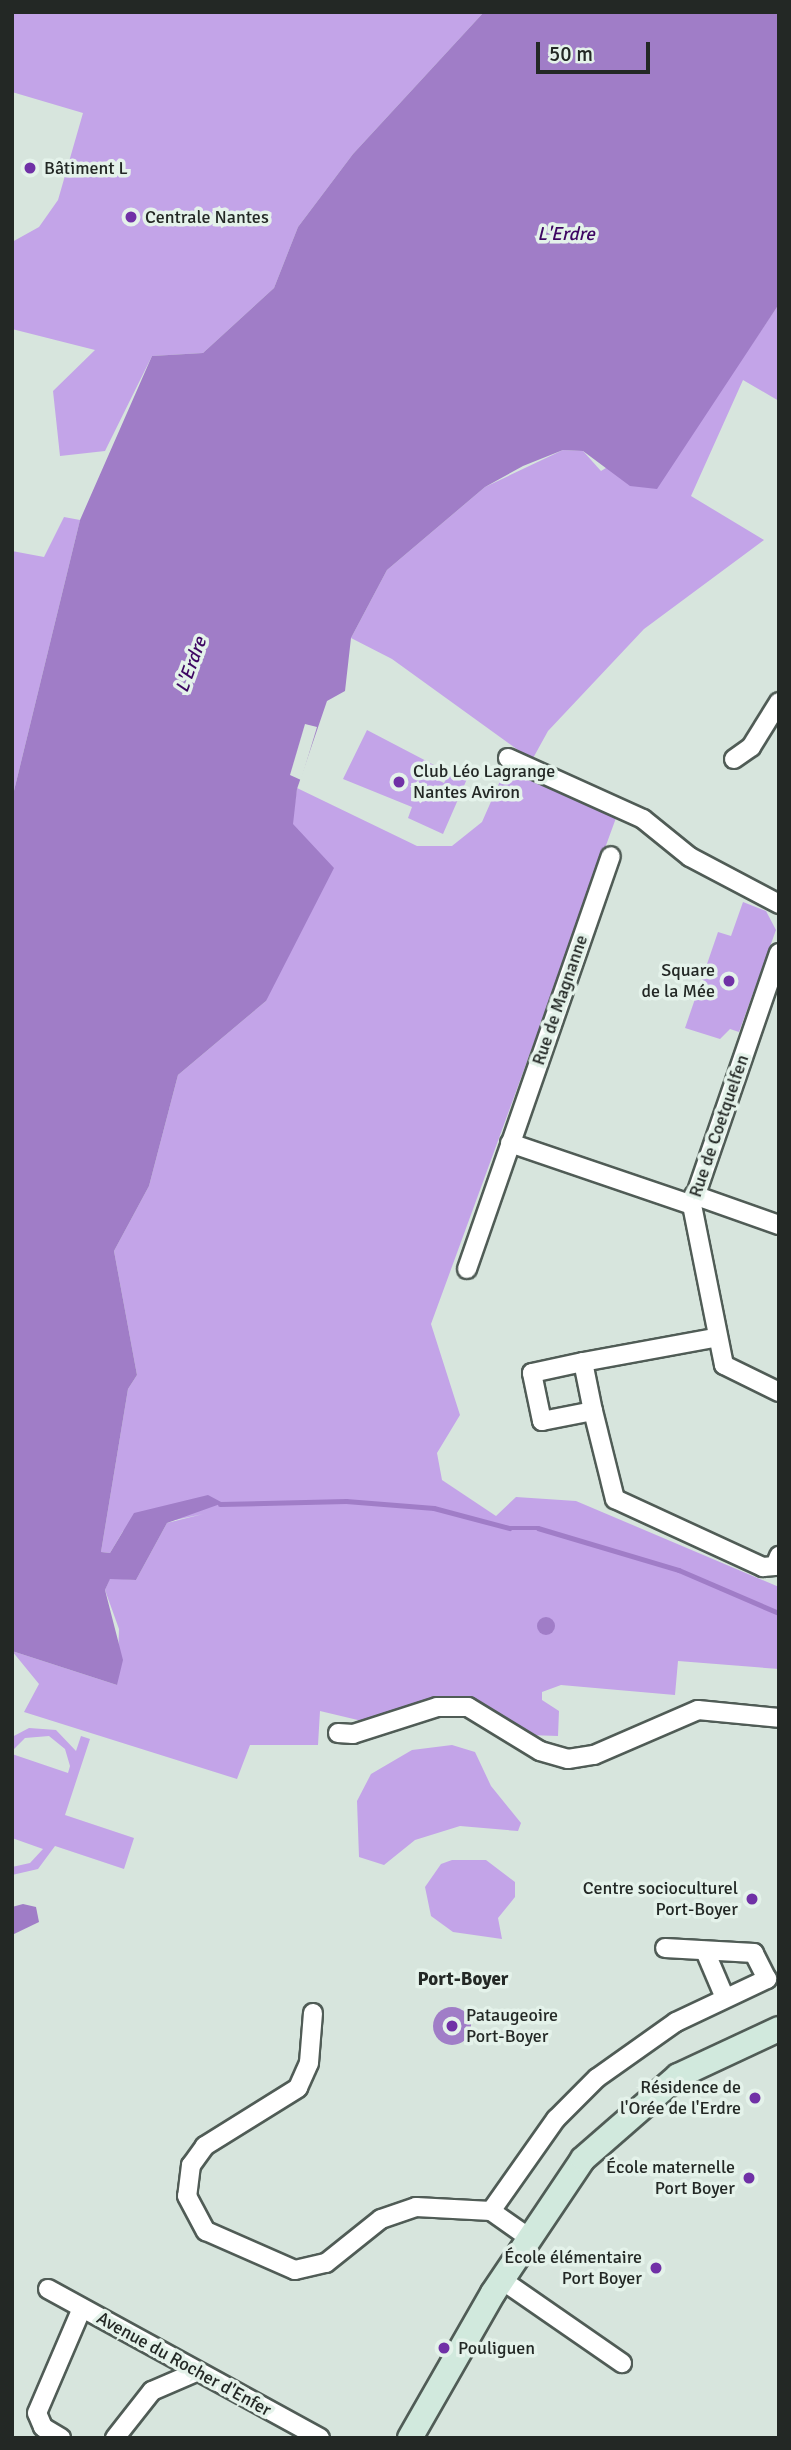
<!DOCTYPE html>
<html>
<head>
<meta charset="utf-8">
<style>
  body { margin:0 }
  #map { position:relative; width:791px; height:2450px; overflow:hidden; background:#d7e5dd; font-family:Signika,sans-serif }
  div>[style] { position:absolute }
  [style*='--x'] { left:calc(var(--x)*1px); top:calc(var(--y)*1px); width:calc(var(--w)*1px); rotate:calc(var(--a)*1deg) }
  .green>* { inset:0; background:#c3a4e8 }
  .water>* { inset:0; background:#a07dc7 }
  .round { border-radius:50% }
  .pier>* { inset:0; background:#d7e5dd }
  .stream>* { height:4.5px; margin:-2.25px; padding:0 2.25px; transform-origin:2.25px; border-radius:2.25px; background:#a07dc7 }
  .roads { filter:drop-shadow(2px 0 #505c56) drop-shadow(-2px 0 #505c56) drop-shadow(0 2px #505c56) drop-shadow(0 -2px #505c56) }
  .street>* { height:18px; margin:-9px; padding:0 9px; transform-origin:9px; border-radius:9px; background:#fff }
  .secondary>* { height:24px; margin:-12px; padding:0 12px; transform-origin:12px; border-radius:12px; background:#d1e9dd }
  .dots>* { width:19px; height:19px; translate:-50% -50%; box-sizing:border-box; border:4px solid #e4f2ea; border-radius:50% }
  span { translate:-50% -50%; white-space:nowrap; text-align:center; line-height:1.15; -webkit-text-stroke:7px #e4f2ea; paint-order:stroke }
  .poi-label { font-size:18px; color:#232825 }
  .left { translate:0 -50%; text-align:left }
  .right { translate:-100% -50%; text-align:right }
  .street-label { font-size:18px; color:#232825 }
  .water-label { font-size:19px; color:#3d0662; font-style:italic }
  .neighbourhood-label { font-size:19px; color:#232825; font-weight:700 }
  .frame { position:absolute; inset:0; border:14px solid #232825; pointer-events:none }
  .scale { position:absolute; left:536px; top:42px; width:114px; height:32px; box-sizing:border-box; border:4px solid #232825; border-top:0; padding-left:9px; font-size:21px; line-height:24px; white-space:nowrap; color:#232825; -webkit-text-stroke:5px #e4f2ea; paint-order:stroke }
</style>
</head>
<body>
<div id="map">
  <div class="green">
    <i style="clip-path:polygon(12px 12px,484px 12px,353px 154px,298px 227px,274px 288px,203px 353px,152px 356px,105px 451px,60px 456px,53px 391px,95px 350px,12px 329px,12px 242px,39px 227px,58px 200px,83px 113px,12px 92px)"></i>
    <i style="clip-path:polygon(779px 304px,779px 401px,743px 380px,691px 496px,764px 540px,644px 629px,548px 731px,532px 760px,392px 659px,351px 638px,387px 570px,485px 487px,563px 450px,583px 451px,601px 471px,712px 403px)"></i>
    <i style="clip-path:polygon(64px 517px,80px 520px,12px 799px,12px 551px,44px 557px)"></i>
    <i style="clip-path:polygon(367px 730px,434px 765px,430px 776px,444px 783px,452px 767px,470px 772px,443px 834px,408px 818px,412px 807px,343px 779px)"></i>
    <i style="clip-path:polygon(513px 767px,616px 818px,431px 1324px,460px 1415px,437px 1453px,442px 1480px,496px 1516px,516px 1497px,576px 1501px,779px 1587px,779px 1669px,678px 1661px,675px 1695px,561px 1685px,542px 1692px,542px 1700px,559px 1711px,558px 1736px,528px 1735px,471px 1703px,362px 1721px,320px 1711px,318px 1745px,250px 1745px,237px 1779px,24px 1712px,39px 1684px,12px 1651px,117px 1685px,119px 1629px,105px 1590px,110px 1578px,136px 1580px,167px 1523px,203px 1514px,123px 1531px,110px 1553px,101px 1552px,128px 1389px,137px 1375px,114px 1251px,149px 1186px,178px 1075px,266px 1001px,297px 788px,417px 846px,452px 846px,482px 822px,504px 772px)"></i>
    <i style="clip-path:polygon(743px 902px,766px 911px,776px 930px,739px 1032px,730px 1029px,720px 1039px,685px 1028px,718px 932px,731px 936px)"></i>
    <i style="clip-path:polygon(29px 1728px,56px 1730px,76px 1751px,81px 1736px,90px 1739px,65px 1815px,134px 1838px,124px 1869px,55px 1846px,38px 1869px,12px 1875px,12px 1867px,30px 1863px,43px 1849px,12px 1838px,12px 1754px,68px 1773px,70px 1766px,65px 1749px,49px 1736px,25px 1738px,12px 1751px,12px 1737px)"></i>
    <i style="clip-path:polygon(452px 1745px,475px 1752px,491px 1786px,521px 1823px,518px 1831px,460px 1826px,415px 1840px,384px 1865px,359px 1857px,357px 1801px,371px 1774px,412px 1750px)"></i>
    <i style="clip-path:polygon(452px 1860px,486px 1860px,515px 1882px,515px 1897px,498px 1918px,502px 1939px,453px 1932px,431px 1916px,425px 1887px,441px 1864px)"></i>
  </div>
  <div class="water">
    <i style="clip-path:polygon(484px 12px,779px 12px,779px 304px,657px 489px,630px 486px,583px 451px,563px 450px,523px 466px,485px 487px,387px 570px,351px 638px,345px 691px,327px 701px,297px 789px,293px 824px,334px 868px,266px 1001px,178px 1075px,149px 1186px,114px 1251px,137px 1375px,128px 1389px,101px 1552px,110px 1553px,134px 1513px,208px 1495px,223px 1503px,167px 1523px,136px 1580px,110px 1579px,105px 1590px,123px 1660px,117px 1685px,12px 1651px,12px 799px,80px 520px,152px 356px,203px 353px,274px 288px,298px 227px,353px 154px)"></i>
    <i class="round" style="left:537px;top:1617px;width:18px;height:18px"></i>
    <i style="clip-path:polygon(23px 1904px,36px 1907px,39px 1922px,12px 1935px,12px 1907px)"></i>
    <i class="round" style="left:433px;top:2007px;width:38px;height:38px"></i>
  </div>
  <div class="pier">
    <i style="clip-path:polygon(305px 724px,317px 727px,301px 780px,290px 775px)"></i>
  </div>
  <div class="stream">
    <i style="--x:220;--y:1504;--w:126;--a:-1.4"></i>
    <i style="--x:346;--y:1501;--w:88;--a:4.5"></i>
    <i style="--x:434;--y:1508;--w:78;--a:14.9"></i>
    <i style="--x:509;--y:1528;--w:29;--a:0"></i>
    <i style="--x:538;--y:1528;--w:147;--a:16.6"></i>
    <i style="--x:679;--y:1570;--w:109;--a:23.3"></i>
  </div>
  <div class="roads">
    <div class="street">
      <i style="--x:508;--y:758;--w:148;--a:24.3"></i>
      <i style="--x:643;--y:819;--w:60;--a:39"></i>
      <i style="--x:690;--y:857;--w:101;--a:27.8"></i>
      <i style="--x:734;--y:759;--w:21;--a:-35"></i>
      <i style="--x:751;--y:747;--w:53;--a:-58.1"></i>
      <i style="--x:779;--y:953;--w:267;--a:109"></i>
      <i style="--x:692;--y:1205;--w:163;--a:78.7"></i>
      <i style="--x:724;--y:1365;--w:61;--a:26.1"></i>
      <i style="--x:510;--y:1143;--w:192;--a:18.8"></i>
      <i style="--x:694;--y:1195;--w:90;--a:19.4"></i>
      <i style="--x:467;--y:1269;--w:437;--a:-70.8"></i>
      <i style="--x:583;--y:1362;--w:50;--a:78.5"></i>
      <i style="--x:593;--y:1411;--w:52;--a:168.9"></i>
      <i style="--x:542;--y:1421;--w:49;--a:-101.8"></i>
      <i style="--x:532;--y:1373;--w:52;--a:-12.2"></i>
      <i style="--x:583;--y:1362;--w:133;--a:-10.4"></i>
      <i style="--x:593;--y:1411;--w:91;--a:76"></i>
      <i style="--x:615;--y:1499;--w:163;--a:24.7"></i>
      <i style="--x:763;--y:1567;--w:12;--a:-5"></i>
      <i style="--x:775;--y:1566;--w:11;--a:-68"></i>
      <i style="--x:338;--y:1733;--w:15;--a:4"></i>
      <i style="--x:353;--y:1734;--w:88;--a:-17.8"></i>
      <i style="--x:437;--y:1707;--w:31;--a:0"></i>
      <i style="--x:468;--y:1707;--w:84;--a:31.4"></i>
      <i style="--x:540;--y:1751;--w:29;--a:16"></i>
      <i style="--x:568;--y:1759;--w:26;--a:-9"></i>
      <i style="--x:594;--y:1755;--w:113;--a:-23.4"></i>
      <i style="--x:698;--y:1710;--w:81;--a:5.6"></i>
      <i style="--x:705;--y:1951;--w:51;--a:66.9"></i>
      <i style="--x:313;--y:2013;--w:50;--a:94.6"></i>
      <i style="--x:309;--y:2063;--w:27;--a:114"></i>
      <i style="--x:298;--y:2088;--w:110;--a:148.1"></i>
      <i style="--x:205;--y:2146;--w:24;--a:126"></i>
      <i style="--x:191;--y:2165;--w:31;--a:97"></i>
      <i style="--x:187;--y:2196;--w:40;--a:62"></i>
      <i style="--x:206;--y:2231;--w:97;--a:23.7"></i>
      <i style="--x:295;--y:2270;--w:32;--a:-13"></i>
      <i style="--x:326;--y:2263;--w:70;--a:-38.7"></i>
      <i style="--x:381;--y:2219;--w:37;--a:-19"></i>
      <i style="--x:416;--y:2207;--w:75;--a:3.1"></i>
      <i style="--x:491;--y:2211;--w:45;--a:35.1"></i>
      <i style="--x:491;--y:2211;--w:113;--a:-54.8"></i>
      <i style="--x:556;--y:2119;--w:58;--a:-45"></i>
      <i style="--x:597;--y:2078;--w:97;--a:-35.3"></i>
      <i style="--x:676;--y:2022;--w:101;--a:-25.3"></i>
      <i style="--x:767;--y:1979;--w:29;--a:-117"></i>
      <i style="--x:754;--y:1953;--w:89;--a:-176.8"></i>
      <i style="--x:502;--y:2280;--w:146;--a:34.7"></i>
      <i style="--x:48;--y:2289;--w:310;--a:28.7"></i>
      <i style="--x:61;--y:2438;--w:21;--a:-149"></i>
      <i style="--x:43;--y:2427;--w:15;--a:-113"></i>
      <i style="--x:37;--y:2413;--w:114;--a:-66.8"></i>
      <i style="--x:115;--y:2438;--w:60;--a:-51.8"></i>
      <i style="--x:152;--y:2391;--w:48;--a:-23.4"></i>
    </div>
    <div class="secondary">
      <i style="--x:410;--y:2438;--w:167;--a:-60.2"></i>
      <i style="--x:493;--y:2293;--w:161;--a:-56.1"></i>
      <i style="--x:583;--y:2159;--w:126;--a:-41.1"></i>
      <i style="--x:678;--y:2076;--w:111;--a:-25"></i>
    </div>
  </div>
  <div class="dots">
    <i style="left:30px;top:168px;background:#7031a6"></i>
    <i style="left:131px;top:217px;background:#7031a6"></i>
    <i style="left:399px;top:782px;background:#7031a6"></i>
    <i style="left:729px;top:981px;background:#7031a6"></i>
    <i style="left:752px;top:1899px;background:#7031a6"></i>
    <i style="left:452px;top:2026px;background:#7031a6"></i>
    <i style="left:755px;top:2098px;background:#7031a6"></i>
    <i style="left:749px;top:2178px;background:#7031a6"></i>
    <i style="left:656px;top:2268px;background:#7031a6"></i>
    <i style="left:444px;top:2348px;background:#7031a6"></i>
  </div>
  <div class="poi-label">
    <span class="left" style="left:44px;top:168px">Bâtiment L</span>
    <span class="left" style="left:145px;top:217px">Centrale Nantes</span>
    <span class="left" style="left:413px;top:782px">Club Léo Lagrange<br>Nantes Aviron</span>
    <span class="right" style="left:715px;top:981px">Square<br>de la Mée</span>
    <span class="right" style="left:738px;top:1899px">Centre socioculturel<br>Port-Boyer</span>
    <span class="left" style="left:466px;top:2026px">Pataugeoire<br>Port-Boyer</span>
    <span class="right" style="left:741px;top:2098px">Résidence de<br>l'Orée de l'Erdre</span>
    <span class="right" style="left:735px;top:2178px">École maternelle<br>Port Boyer</span>
    <span class="right" style="left:642px;top:2268px">École élémentaire<br>Port Boyer</span>
    <span class="left" style="left:458px;top:2348px">Pouliguen</span>
  </div>
  <div class="street-label">
    <span style="left:560px;top:1000px;rotate:-71deg">Rue de Magnanne</span>
    <span style="left:719px;top:1126px;rotate:-71deg">Rue de Coetquelfen</span>
    <span style="left:184px;top:2364px;rotate:29deg">Avenue du Rocher d'Enfer</span>
  </div>
  <div class="water-label">
    <span style="left:566px;top:235px">L'Erdre</span>
    <span style="left:192px;top:665px;rotate:-70deg">L'Erdre</span>
  </div>
  <div class="neighbourhood-label">
    <span style="left:463px;top:1980px">Port-Boyer</span>
  </div>
  <div class="frame"></div>
  <div class="scale">50 m</div>
</div>
</body>
</html>
